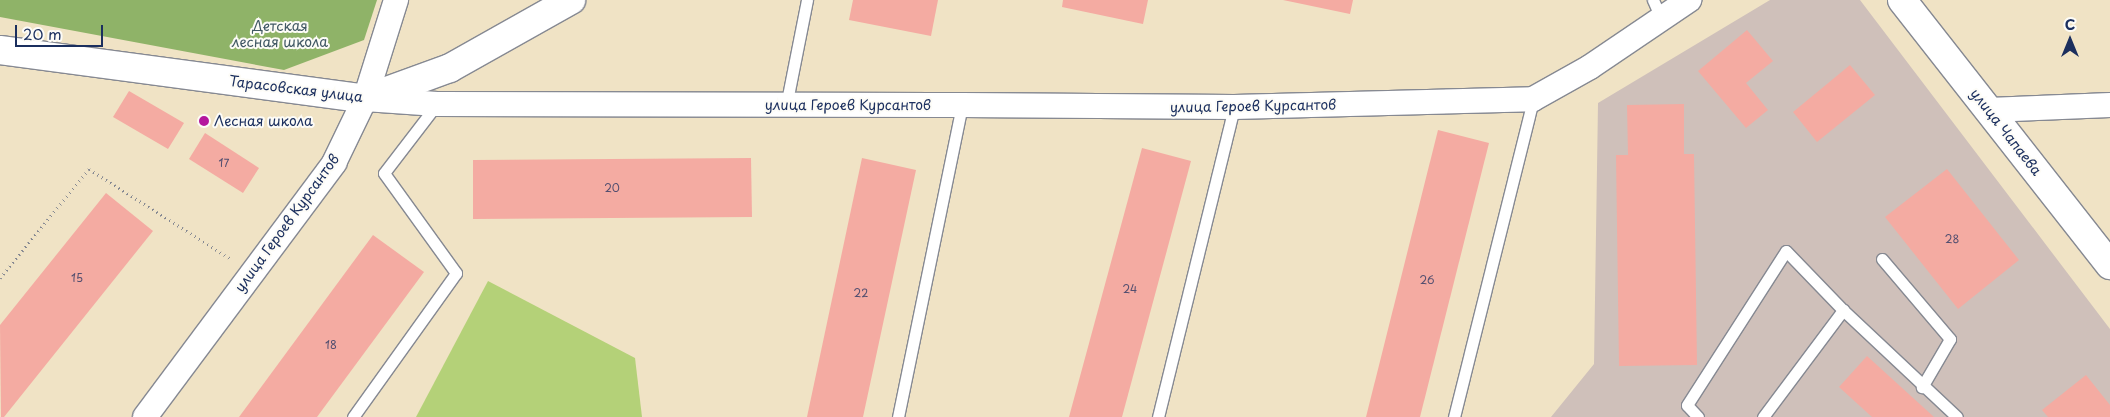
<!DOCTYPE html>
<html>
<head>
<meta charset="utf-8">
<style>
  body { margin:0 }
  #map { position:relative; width:2110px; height:417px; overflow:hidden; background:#f0e3c5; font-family:"Playpen Sans",sans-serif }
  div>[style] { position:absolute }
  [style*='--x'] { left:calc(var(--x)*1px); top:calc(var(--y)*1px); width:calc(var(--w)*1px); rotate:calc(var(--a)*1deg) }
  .industrial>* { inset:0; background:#cfc0ba }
  .green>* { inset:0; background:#b4d178 }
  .forest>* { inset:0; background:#8fb368 }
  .building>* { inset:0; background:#f4aba2 }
  .path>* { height:3px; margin-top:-1.5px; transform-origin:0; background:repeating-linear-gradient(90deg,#868992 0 1px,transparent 0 5px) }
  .roads { filter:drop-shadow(1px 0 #868992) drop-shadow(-1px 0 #868992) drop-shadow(0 1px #868992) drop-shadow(0 -1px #868992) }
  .service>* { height:11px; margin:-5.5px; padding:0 5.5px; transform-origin:5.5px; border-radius:5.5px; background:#fff }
  .minor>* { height:24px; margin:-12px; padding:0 12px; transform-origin:12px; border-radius:12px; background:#fff }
  .tertiary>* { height:28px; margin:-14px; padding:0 14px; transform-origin:14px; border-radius:14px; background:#fff }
  .dots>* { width:14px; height:14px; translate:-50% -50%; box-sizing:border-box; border:2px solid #fdfcf7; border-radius:50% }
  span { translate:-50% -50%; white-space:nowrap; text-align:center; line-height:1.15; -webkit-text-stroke:4px #fdfcf7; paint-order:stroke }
  .number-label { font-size:11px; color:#514e6f }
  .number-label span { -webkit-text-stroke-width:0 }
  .park-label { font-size:14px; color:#415864 }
  .street-label { font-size:14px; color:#1b2f5e }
  .poi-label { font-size:14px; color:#1b2f5e }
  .left { translate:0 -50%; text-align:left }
  .north { position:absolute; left:2045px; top:15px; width:50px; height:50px; -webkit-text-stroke:4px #fdfcf7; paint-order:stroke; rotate:0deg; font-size:14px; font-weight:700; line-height:20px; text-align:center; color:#1b2f5e }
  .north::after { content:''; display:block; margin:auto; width:18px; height:22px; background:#1b2f5e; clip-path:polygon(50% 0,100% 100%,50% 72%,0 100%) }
  .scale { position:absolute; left:15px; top:25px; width:88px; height:22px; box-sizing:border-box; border:2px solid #1b2f5e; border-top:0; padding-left:6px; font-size:15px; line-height:18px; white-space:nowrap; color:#1b2f5e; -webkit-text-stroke:4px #fdfcf7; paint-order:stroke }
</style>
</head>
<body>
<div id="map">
  <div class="industrial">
    <i style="clip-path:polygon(1770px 0,1860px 0,2110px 329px,2110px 417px,1551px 417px,1594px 364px,1598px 103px)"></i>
  </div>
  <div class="green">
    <i style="clip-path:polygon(488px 281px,635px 358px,642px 417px,416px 417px)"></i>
  </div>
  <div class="forest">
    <i style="clip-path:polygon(0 0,377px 0,364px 40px,284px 70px,0 17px)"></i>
  </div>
  <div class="building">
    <i style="clip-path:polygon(853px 0,938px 0,931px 36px,849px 20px)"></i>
    <i style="clip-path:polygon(1063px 0,1148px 0,1143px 24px,1062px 7px)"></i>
    <i style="clip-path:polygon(1283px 0,1353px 0,1350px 14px)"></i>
    <i style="clip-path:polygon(1747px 30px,1773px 61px,1746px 83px,1768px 110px,1746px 128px,1698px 71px)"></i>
    <i style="clip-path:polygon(1850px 65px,1875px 95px,1817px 142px,1793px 112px)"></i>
    <i style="clip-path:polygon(129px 91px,184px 123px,168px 149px,113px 117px)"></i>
    <i style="clip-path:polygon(1684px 104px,1684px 154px,1694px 154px,1697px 365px,1619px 366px,1616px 155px,1628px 155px,1627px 105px)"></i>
    <i style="clip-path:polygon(1438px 130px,1489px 143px,1420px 417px,1366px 417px)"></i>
    <i style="clip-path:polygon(205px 133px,259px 168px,243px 193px,189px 159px)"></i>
    <i style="clip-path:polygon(1142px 148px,1191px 161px,1122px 417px,1069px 417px)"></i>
    <i style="clip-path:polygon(751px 158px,752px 217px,473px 219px,473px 160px)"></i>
    <i style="clip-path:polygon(862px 158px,916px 170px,863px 417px,807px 417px)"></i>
    <i style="clip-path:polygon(1947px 169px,2019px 260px,1958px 309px,1885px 217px)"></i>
    <i style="clip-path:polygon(106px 193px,153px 231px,4px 417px,1px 417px,0 325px)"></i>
    <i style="clip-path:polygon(373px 235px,424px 272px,317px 417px,239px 417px)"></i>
    <i style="clip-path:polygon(1867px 356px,1934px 417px,1872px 417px,1839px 387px)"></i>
    <i style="clip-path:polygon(2086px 375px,2110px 405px,2110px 417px,2048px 417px,2042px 410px)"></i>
  </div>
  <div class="path">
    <i style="--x:0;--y:278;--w:141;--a:-50.8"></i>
    <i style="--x:89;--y:169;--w:168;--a:32.4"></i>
  </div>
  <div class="roads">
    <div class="service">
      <i style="--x:1653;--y:0;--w:20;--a:66"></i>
      <i style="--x:786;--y:106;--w:108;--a:-78.8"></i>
      <i style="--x:1882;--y:259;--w:105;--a:49.6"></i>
      <i style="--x:1950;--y:339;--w:56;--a:120.3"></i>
      <i style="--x:353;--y:417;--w:177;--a:-54.4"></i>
      <i style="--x:456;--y:273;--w:123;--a:-125.8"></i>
      <i style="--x:384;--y:173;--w:87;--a:-52.5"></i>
      <i style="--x:898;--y:417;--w:318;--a:-78.4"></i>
      <i style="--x:1158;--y:417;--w:319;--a:-76.2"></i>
      <i style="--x:1454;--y:417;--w:328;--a:-76"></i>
      <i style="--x:1698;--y:417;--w:16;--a:-133"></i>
      <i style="--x:1687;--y:405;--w:183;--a:-57.3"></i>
      <i style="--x:1786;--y:251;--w:82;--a:46"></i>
      <i style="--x:1843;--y:310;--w:156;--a:43.2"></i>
      <i style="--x:1763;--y:417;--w:134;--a:-53.2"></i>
    </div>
    <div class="minor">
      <i style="--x:365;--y:99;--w:104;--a:-72.6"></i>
      <i style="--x:1989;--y:110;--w:121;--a:-2.4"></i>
      <i style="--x:145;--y:417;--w:317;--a:-53.3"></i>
      <i style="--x:334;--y:163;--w:71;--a:-64.2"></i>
      <i style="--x:365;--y:99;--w:72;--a:4"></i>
      <i style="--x:437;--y:104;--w:525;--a:0.11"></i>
      <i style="--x:962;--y:105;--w:272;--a:0.4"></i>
      <i style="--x:1234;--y:107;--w:299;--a:-1.5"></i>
      <i style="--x:1533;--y:99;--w:65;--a:-29.3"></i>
      <i style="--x:1590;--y:67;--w:120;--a:-34.1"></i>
    </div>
    <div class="tertiary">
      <i style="--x:1902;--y:0;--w:337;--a:51.9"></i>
      <i style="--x:0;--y:50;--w:368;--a:7.6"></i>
      <i style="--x:365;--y:99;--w:90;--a:-20"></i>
      <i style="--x:450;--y:68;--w:139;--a:-29.3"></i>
    </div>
  </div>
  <div class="dots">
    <i style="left:204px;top:121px;background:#b5179e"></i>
  </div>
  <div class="number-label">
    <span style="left:224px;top:163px">17</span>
    <span style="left:612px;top:188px">20</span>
    <span style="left:1952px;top:239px">28</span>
    <span style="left:77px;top:278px">15</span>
    <span style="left:1427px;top:280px">26</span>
    <span style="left:1130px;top:289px">24</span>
    <span style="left:861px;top:293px">22</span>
    <span style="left:331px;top:345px">18</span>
  </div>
  <div class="park-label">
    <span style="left:280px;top:34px">Детская<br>лесная школа</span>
  </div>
  <div class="street-label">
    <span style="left:296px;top:89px;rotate:7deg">Тарасовская улица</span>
    <span style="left:848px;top:105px">улица Героев Курсантов</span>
    <span style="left:1253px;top:106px;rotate:-1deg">улица Героев Курсантов</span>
    <span style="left:2006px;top:132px;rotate:52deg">улица Чапаева</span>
    <span style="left:287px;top:223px;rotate:-54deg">улица Героев Курсантов</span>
  </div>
  <div class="poi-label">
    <span class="left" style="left:214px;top:121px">Лесная школа</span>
  </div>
  <div class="north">С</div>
  <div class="scale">20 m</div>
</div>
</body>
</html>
